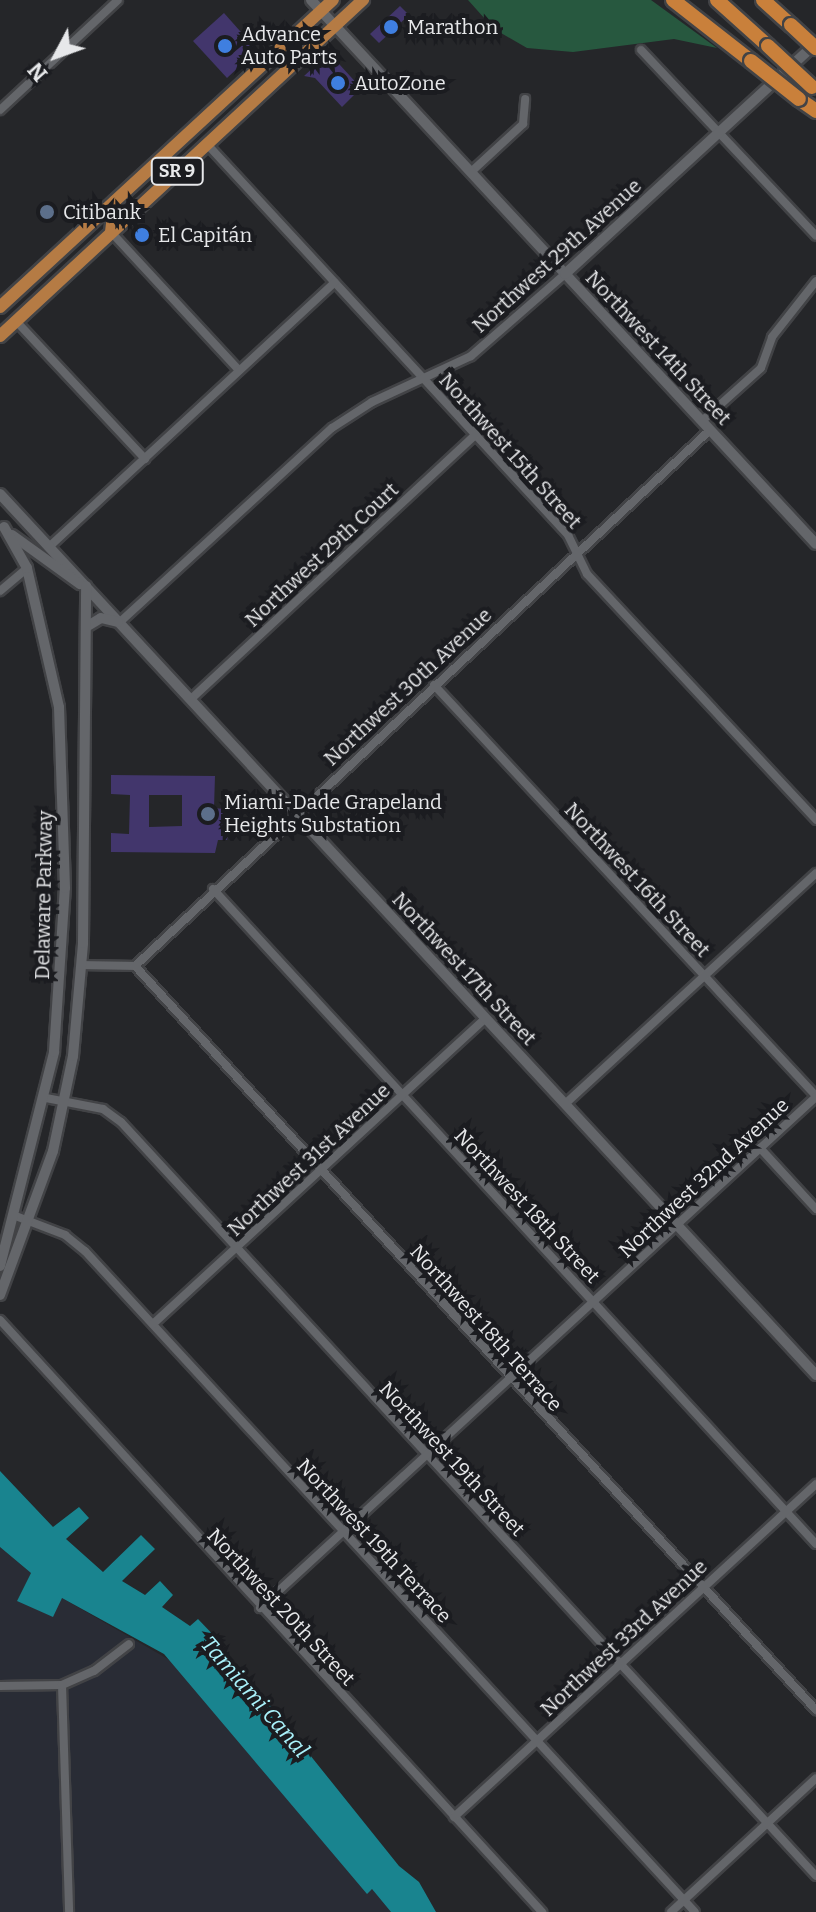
<!DOCTYPE html>
<html>
<head>
<meta charset="utf-8">
<style>
  body { margin:0 }
  #map { position:relative; width:816px; height:1912px; overflow:hidden; background:#252629; font-family:Bitter,serif }
  div>[style] { position:absolute }
  [style*='--x'] { left:calc(var(--x)*1px); top:calc(var(--y)*1px); width:calc(var(--w)*1px); rotate:calc(var(--a)*1deg) }
  .built>* { inset:0; background:#292c35 }
  .green>* { inset:0; background:#27583f }
  .water>* { inset:0; background:#19848f }
  .building>* { inset:0; background:#42366c }
  .roads { filter:drop-shadow(2px 0 #424346) drop-shadow(-2px 0 #424346) drop-shadow(0 2px #424346) drop-shadow(0 -2px #424346) }
  .minor>* { height:8px; margin:-4px; padding:0 4px; transform-origin:4px; border-radius:4px; background:#64666a }
  .tertiary>* { height:10px; margin:-5px; padding:0 5px; transform-origin:5px; border-radius:5px; background:#64666a }
  .trunk>* { height:12px; margin:-6px; padding:0 6px; transform-origin:6px; border-radius:6px; background:#b57b44 }
  .motorway>* { height:14px; margin:-7px; padding:0 7px; transform-origin:7px; border-radius:7px; background:#c9803b }
  .bridges { filter:drop-shadow(2px 0 #424346) drop-shadow(-2px 0 #424346) drop-shadow(0 2px #424346) drop-shadow(0 -2px #424346) }
  .motorway-bridge>* { height:14px; margin:-7px; padding:0 7px; transform-origin:7px; border-radius:7px; background:#c9803b }
  .dots>* { width:22px; height:22px; translate:-50% -50%; box-sizing:border-box; border:4px solid #1b1c20; border-radius:50% }
  span { translate:-50% -50%; white-space:nowrap; text-align:center; line-height:1.15; -webkit-text-stroke:8px #1b1c20; paint-order:stroke }
  .shield-label span { padding:2px 6px; background:#1b1c20; border:2px solid; border-radius:6px; -webkit-text-stroke-width:0 }
  .shield-label { font-size:18px; color:#e7e8ea; font-weight:700 }
  .poi-label { font-size:20px; color:#e7e8ea }
  .left { translate:0 -50%; text-align:left }
  .street-label { font-size:20px; color:#e7e8ea }
  .water-label { font-size:22px; color:#aaf2fb; font-style:italic }
  .north { position:absolute; left:16px; top:16px; width:80px; height:80px; -webkit-text-stroke:6px #1b1c20; paint-order:stroke; rotate:229deg; font-size:22px; font-weight:700; line-height:32px; text-align:center; color:#e7e8ea }
  .north::after { content:''; display:block; margin:auto; width:28px; height:36px; background:#e7e8ea; clip-path:polygon(50% 0,100% 100%,50% 72%,0 100%) }
</style>
</head>
<body>
<div id="map">
  <div class="built">
    <i style="clip-path:polygon(0 1547px,31px 1573px,17px 1601px,62px 1598px,173px 1662px,367px 1893px,372px 1889px,391px 1912px,0 1912px)"></i>
  </div>
  <div class="green">
    <i style="clip-path:polygon(468px 0,651px 0,717px 48px,674px 39px,573px 52px,527px 48px,494px 29px)"></i>
  </div>
  <div class="water">
    <i style="clip-path:polygon(0 1471px,53px 1527px,79px 1507px,89px 1518px,66px 1539px,103px 1572px,141px 1535px,155px 1549px,122px 1581px,145px 1595px,160px 1581px,173px 1595px,162px 1607px,190px 1626px,198px 1619px,220px 1642px,215px 1648px,257px 1689px,399px 1866px,419px 1882px,436px 1912px,391px 1912px,372px 1889px,367px 1894px,164px 1654px,62px 1598px,53px 1617px,17px 1601px,31px 1573px,0 1547px)"></i>
  </div>
  <div class="building">
    <i style="clip-path:polygon(400px 6px,409px 15px,379px 43px,370px 34px)"></i>
    <i style="clip-path:polygon(224px 13px,257px 50px,227px 78px,193px 41px)"></i>
    <i style="clip-path:polygon(329px 53px,361px 88px,342px 107px,315px 78px,304px 76px)"></i>
    <i style="clip-path:polygon(evenodd,111px 775px,215px 776px,214px 808px,234px 810px,227px 840px,218px 840px,215px 853px,111px 852px,111px 833px,129px 834px,130px 795px,111px 794px,111px 775px,149px 795px,182px 795px,182px 826px,149px 827px,149px 795px)"></i>
  </div>
  <div class="roads">
    <div class="minor">
      <i style="--x:641;--y:50;--w:255;--a:46.7"></i>
      <i style="--x:0;--y:110;--w:161;--a:-43"></i>
      <i style="--x:206;--y:143;--w:534;--a:47.28"></i>
      <i style="--x:568;--y:535;--w:43;--a:64"></i>
      <i style="--x:587;--y:574;--w:336;--a:47"></i>
      <i style="--x:471;--y:172;--w:71;--a:-42.7"></i>
      <i style="--x:523;--y:124;--w:25;--a:-85"></i>
      <i style="--x:111;--y:232;--w:188;--a:47.2"></i>
      <i style="--x:16;--y:321;--w:189;--a:46.9"></i>
      <i style="--x:702;--y:421;--w:79;--a:-41.9"></i>
      <i style="--x:761;--y:368;--w:33;--a:-70"></i>
      <i style="--x:772;--y:337;--w:71;--a:-51.8"></i>
      <i style="--x:50;--y:546;--w:388;--a:-42.8"></i>
      <i style="--x:0;--y:591;--w:35;--a:-40"></i>
      <i style="--x:120;--y:622;--w:287;--a:-42.5"></i>
      <i style="--x:332;--y:428;--w:48;--a:-33"></i>
      <i style="--x:372;--y:402;--w:109;--a:-24.9"></i>
      <i style="--x:471;--y:356;--w:125;--a:-41.1"></i>
      <i style="--x:434;--y:685;--w:561;--a:47.09"></i>
      <i style="--x:191;--y:699;--w:389;--a:-42.9"></i>
      <i style="--x:213;--y:889;--w:890;--a:47.37"></i>
      <i style="--x:82;--y:965;--w:53;--a:1.1"></i>
      <i style="--x:135;--y:966;--w:1009;--a:47.53"></i>
      <i style="--x:135;--y:966;--w:786;--a:-42.99"></i>
      <i style="--x:46;--y:1098;--w:58;--a:10.9"></i>
      <i style="--x:103;--y:1109;--w:22;--a:36"></i>
      <i style="--x:121;--y:1122;--w:1025;--a:47.33"></i>
      <i style="--x:565;--y:1104;--w:341;--a:-42.6"></i>
      <i style="--x:760;--y:1148;--w:83;--a:47.4"></i>
      <i style="--x:13;--y:1215;--w:56;--a:21"></i>
      <i style="--x:65;--y:1235;--w:26;--a:39"></i>
      <i style="--x:85;--y:1251;--w:899;--a:47.3"></i>
      <i style="--x:0;--y:1320;--w:803;--a:47.52"></i>
      <i style="--x:153;--y:1324;--w:452;--a:-42.6"></i>
      <i style="--x:260;--y:1608;--w:755;--a:-42.59"></i>
      <i style="--x:62;--y:1685;--w:227;--a:88.2"></i>
      <i style="--x:0;--y:1686;--w:62;--a:-0.9"></i>
      <i style="--x:62;--y:1685;--w:35;--a:-24"></i>
      <i style="--x:94;--y:1671;--w:44;--a:-37.6"></i>
      <i style="--x:454;--y:1817;--w:492;--a:-42.6"></i>
      <i style="--x:671;--y:1912;--w:197;--a:-42.7"></i>
    </div>
    <div class="tertiary">
      <i style="--x:311;--y:0;--w:742;--a:47.13"></i>
      <i style="--x:565;--y:274;--w:341;--a:-42.6"></i>
      <i style="--x:0;--y:494;--w:1201;--a:47.19"></i>
      <i style="--x:12;--y:535;--w:84;--a:35.8"></i>
      <i style="--x:86;--y:627;--w:17;--a:-31"></i>
      <i style="--x:101;--y:618;--w:17;--a:13"></i>
      <i style="--x:0;--y:1266;--w:221;--a:-75.8"></i>
      <i style="--x:54;--y:1052;--w:164;--a:-86.2"></i>
      <i style="--x:65;--y:888;--w:181;--a:-91.9"></i>
      <i style="--x:59;--y:707;--w:143;--a:-103"></i>
      <i style="--x:27;--y:568;--w:47;--a:-119.3"></i>
      <i style="--x:0;--y:1295;--w:153;--a:-69.8"></i>
      <i style="--x:53;--y:1151;--w:97;--a:-78.1"></i>
      <i style="--x:73;--y:1056;--w:113;--a:-84.9"></i>
      <i style="--x:83;--y:943;--w:357;--a:-89.5"></i>
    </div>
    <div class="trunk">
      <i style="--x:111;--y:232;--w:31;--a:-83"></i>
      <i style="--x:0;--y:307;--w:453;--a:-42.7"></i>
      <i style="--x:0;--y:336;--w:495;--a:-42.8"></i>
    </div>
    <div class="motorway">
      <i style="--x:673;--y:0;--w:99;--a:38"></i>
      <i style="--x:717;--y:0;--w:69;--a:42"></i>
      <i style="--x:763;--y:0;--w:38;--a:42"></i>
      <i style="--x:799;--y:99;--w:21;--a:35"></i>
    </div>
  </div>
  <div class="bridges">
    <div class="motorway-bridge">
      <i style="--x:791;--y:25;--w:34;--a:43"></i>
      <i style="--x:768;--y:46;--w:60;--a:43"></i>
      <i style="--x:751;--y:61;--w:61;--a:38.4"></i>
    </div>
  </div>
  <div class="dots">
    <i style="left:391px;top:27px;background:#3f7fe0"></i>
    <i style="left:225px;top:46px;background:#3f7fe0"></i>
    <i style="left:338px;top:83px;background:#3f7fe0"></i>
    <i style="left:47px;top:212px;background:#5c6f8a"></i>
    <i style="left:142px;top:235px;background:#3f7fe0"></i>
    <i style="left:208px;top:814px;background:#5c6f8a"></i>
  </div>
  <div class="shield-label">
    <span style="left:177px;top:171px">SR 9</span>
  </div>
  <div class="poi-label">
    <span class="left" style="left:407px;top:27px">Marathon</span>
    <span class="left" style="left:241px;top:46px">Advance<br>Auto Parts</span>
    <span class="left" style="left:354px;top:83px">AutoZone</span>
    <span class="left" style="left:63px;top:212px">Citibank</span>
    <span class="left" style="left:158px;top:235px">El Capitán</span>
    <span class="left" style="left:224px;top:814px">Miami-Dade Grapeland<br>Heights Substation</span>
  </div>
  <div class="street-label">
    <span style="left:557px;top:256px;rotate:-42deg">Northwest 29th Avenue</span>
    <span style="left:658px;top:348px;rotate:47deg">Northwest 14th Street</span>
    <span style="left:510px;top:451px;rotate:48deg">Northwest 15th Street</span>
    <span style="left:322px;top:555px;rotate:-43deg">Northwest 29th Court</span>
    <span style="left:408px;top:687px;rotate:-43deg">Northwest 30th Avenue</span>
    <span style="left:637px;top:880px;rotate:47deg">Northwest 16th Street</span>
    <span style="left:44px;top:895px;rotate:-89deg">Delaware Parkway</span>
    <span style="left:464px;top:969px;rotate:47deg">Northwest 17th Street</span>
    <span style="left:309px;top:1160px;rotate:-43deg">Northwest 31st Avenue</span>
    <span style="left:704px;top:1178px;rotate:-43deg">Northwest 32nd Avenue</span>
    <span style="left:527px;top:1206px;rotate:47deg">Northwest 18th Street</span>
    <span style="left:486px;top:1328px;rotate:48deg">Northwest 18th Terrace</span>
    <span style="left:452px;top:1459px;rotate:47deg">Northwest 19th Street</span>
    <span style="left:374px;top:1541px;rotate:47deg">Northwest 19th Terrace</span>
    <span style="left:281px;top:1607px;rotate:47deg">Northwest 20th Street</span>
    <span style="left:624px;top:1638px;rotate:-43deg">Northwest 33rd Avenue</span>
  </div>
  <div class="water-label">
    <span style="left:255px;top:1697px;rotate:49deg">Tamiami Canal</span>
  </div>
  <div class="north">N</div>
</div>
</body>
</html>
